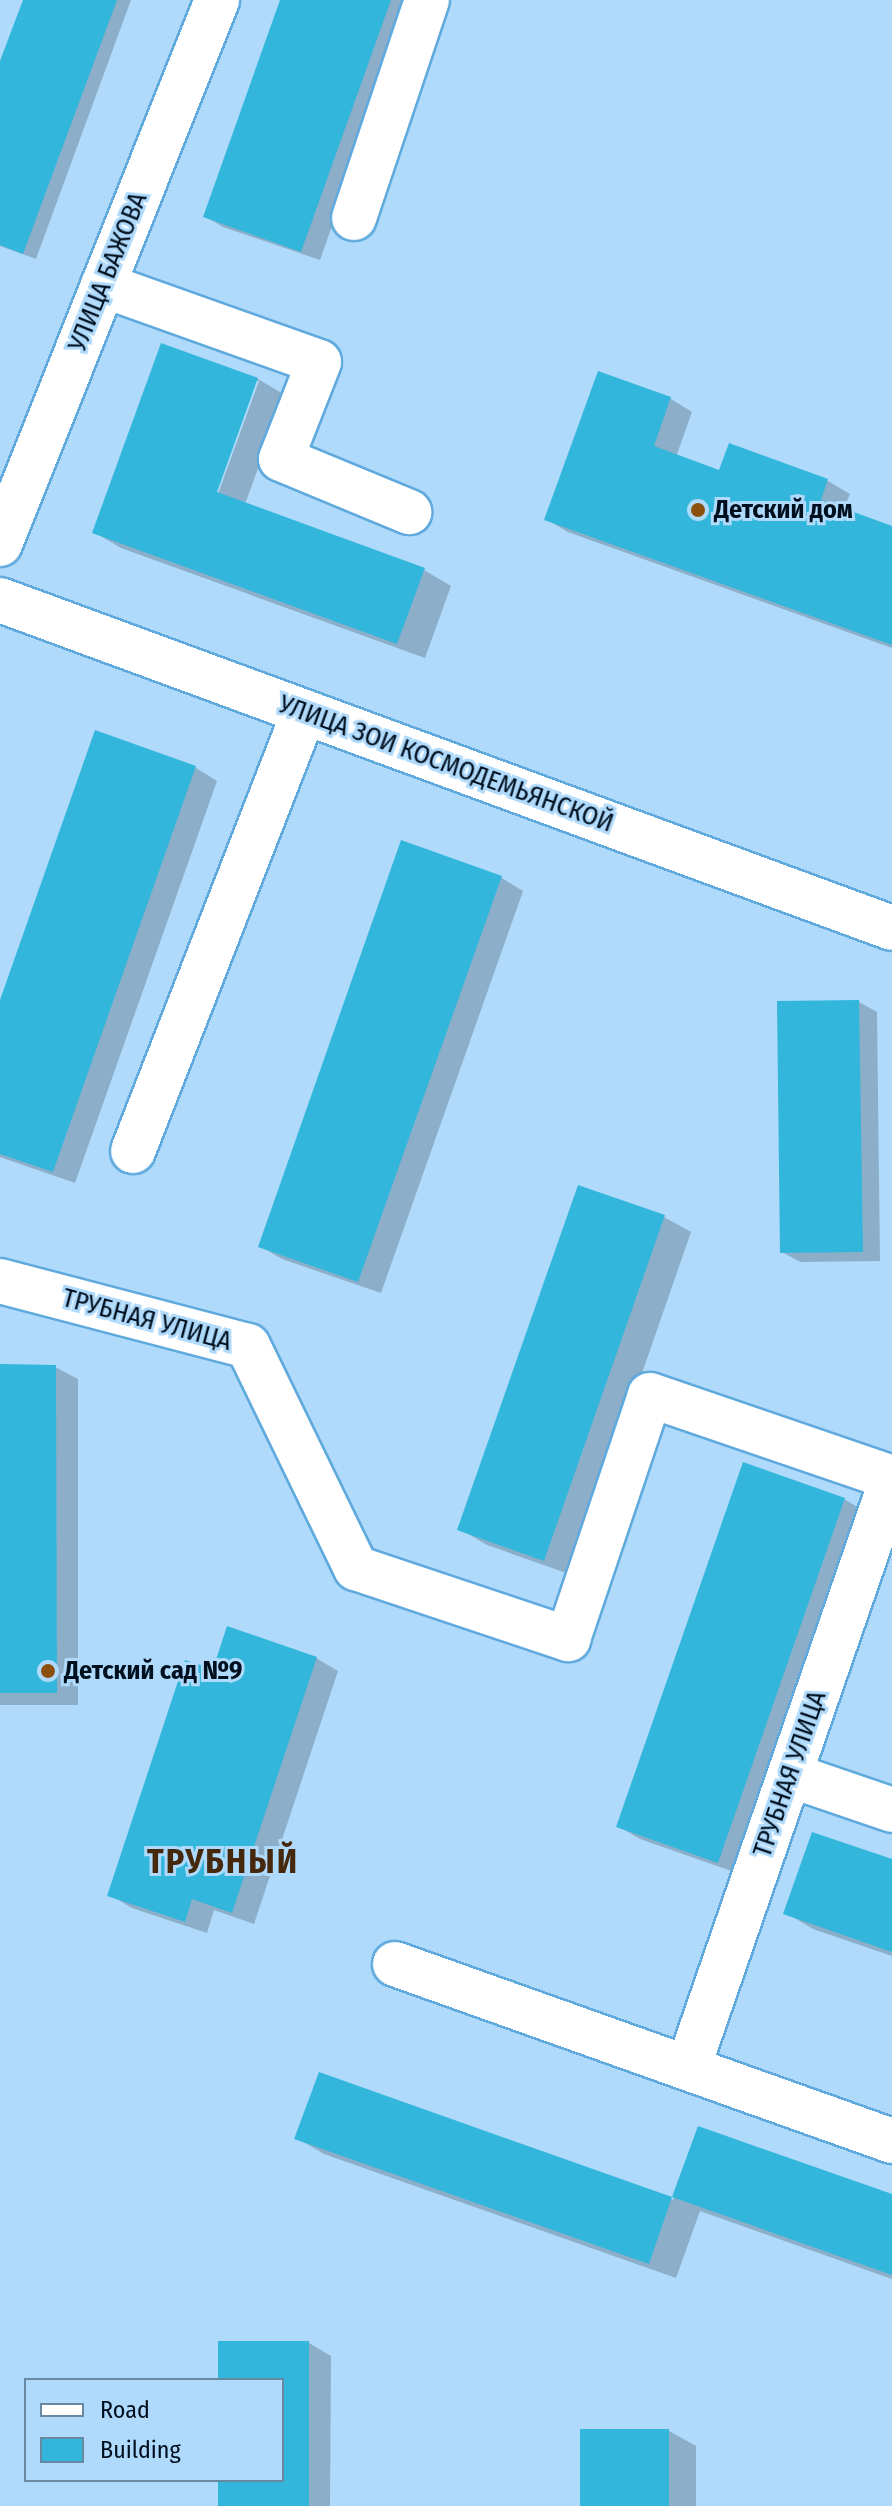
<!DOCTYPE html>
<html>
<head>
<meta charset="utf-8">
<style>
  body { margin:0 }
  #map { position:relative; width:892px; height:2506px; overflow:hidden; background:#afdafb; font-family:"Fira Sans Condensed",sans-serif }
  div>[style] { position:absolute }
  [style*='--x'] { left:calc(var(--x)*1px); top:calc(var(--y)*1px); width:calc(var(--w)*1px); rotate:calc(var(--a)*1deg) }
  .shadow>* { inset:0; background:#0003 }
  .building>* { inset:0; background:#33b6db }
  .roads { filter:drop-shadow(2px 0 #5fa9dd) drop-shadow(-2px 0 #5fa9dd) drop-shadow(0 2px #5fa9dd) drop-shadow(0 -2px #5fa9dd) }
  .minor>* { height:44px; margin:-22px; padding:0 22px; transform-origin:22px; border-radius:22px; background:#fff }
  .dots>* { width:22px; height:22px; translate:-50% -50%; box-sizing:border-box; border:4px solid #afdafb; border-radius:50% }
  span { translate:-50% -50%; white-space:nowrap; text-align:center; line-height:1.15; -webkit-text-stroke:6px #afdafb; paint-order:stroke }
  .street-label { font-size:26px; color:#000f1e }
  .poi-label { font-size:26px; color:#000f1e; font-weight:700 }
  .left { translate:0 -50%; text-align:left }
  .district-label { font-size:34px; color:#46280c; font-weight:700; letter-spacing:2px }
  .legend { position:absolute; left:24px; top:2378px; width:260px; height:104px; box-sizing:border-box; background:#afdafb; border:2px solid #6989a3; margin:0; padding:10px 14px; list-style:none; font-size:24px; color:#000f1e }
  .legend li { display:flex; align-items:center; gap:16px; height:40px }
  .legend b { width:40px; border:2px solid #6989a3 }
</style>
</head>
<body>
<div id="map">
  <div class="shadow">
    <i style="clip-path:polygon(25px 0,131px 0,36px 259px,0 246px,0 67px)"></i>
    <i style="clip-path:polygon(282px 0,412px 0,320px 260px,223px 227px,205px 216px)"></i>
    <i style="clip-path:polygon(evenodd,163px 345px,258px 379px,285px 395px,245px 504px,424px 570px,451px 586px,425px 658px,121px 548px,94px 532px,163px 345px,255px 381px,259px 381px,215px 502px,211px 500px,255px 381px)"></i>
    <i style="clip-path:polygon(599px 373px,671px 399px,692px 412px,676px 457px,720px 473px,730px 446px,828px 481px,850px 494px,843px 510px,892px 528px,892px 648px,568px 532px,546px 519px)"></i>
    <i style="clip-path:polygon(96px 733px,196px 768px,217px 781px,75px 1183px,0 1157px,0 1006px)"></i>
    <i style="clip-path:polygon(402px 843px,502px 878px,523px 891px,381px 1293px,282px 1259px,260px 1246px)"></i>
    <i style="clip-path:polygon(859px 1002px,877px 1012px,880px 1261px,800px 1262px,782px 1252px)"></i>
    <i style="clip-path:polygon(664px 1217px,691px 1232px,572px 1575px,487px 1545px,460px 1529px)"></i>
    <i style="clip-path:polygon(0 1366px,55px 1367px,78px 1379px,78px 1705px,0 1705px)"></i>
    <i style="clip-path:polygon(844px 1499px,866px 1512px,740px 1874px,640px 1839px,618px 1826px)"></i>
    <i style="clip-path:polygon(316px 1658px,338px 1671px,254px 1924px,214px 1910px,207px 1933px,132px 1908px,110px 1895px,214px 1672px)"></i>
    <i style="clip-path:polygon(892px 1861px,892px 1956px,813px 1929px,786px 1913px)"></i>
    <i style="clip-path:polygon(320px 2074px,673px 2200px,699px 2128px,892px 2196px,892px 2279px,700px 2211px,676px 2278px,324px 2154px,297px 2138px)"></i>
    <i style="clip-path:polygon(309px 2343px,331px 2356px,330px 2506px,220px 2506px,220px 2480px,282px 2480px,282px 2380px,220px 2380px)"></i>
    <i style="clip-path:polygon(669px 2431px,696px 2446px,696px 2506px,582px 2506px)"></i>
  </div>
  <div class="building">
    <i style="clip-path:polygon(23px 0,117px 0,23px 254px,0 245px,0 61px)"></i>
    <i style="clip-path:polygon(280px 0,391px 0,301px 252px,203px 217px)"></i>
    <i style="clip-path:polygon(161px 343px,258px 378px,217px 492px,425px 568px,397px 644px,92px 533px)"></i>
    <i style="clip-path:polygon(598px 371px,671px 397px,654px 446px,719px 470px,729px 443px,828px 479px,821px 500px,892px 526px,892px 645px,544px 520px)"></i>
    <i style="clip-path:polygon(95px 730px,196px 766px,53px 1172px,0 1154px,0 1000px)"></i>
    <i style="clip-path:polygon(401px 840px,502px 876px,358px 1282px,258px 1247px)"></i>
    <i style="clip-path:polygon(859px 1000px,863px 1252px,780px 1253px,777px 1001px)"></i>
    <i style="clip-path:polygon(578px 1185px,665px 1215px,544px 1561px,457px 1530px)"></i>
    <i style="clip-path:polygon(0 1364px,56px 1365px,57px 1693px,0 1693px)"></i>
    <i style="clip-path:polygon(743px 1462px,845px 1498px,718px 1863px,616px 1827px)"></i>
    <i style="clip-path:polygon(227px 1626px,317px 1657px,232px 1913px,192px 1899px,185px 1922px,107px 1896px,185px 1660px,213px 1669px)"></i>
    <i style="clip-path:polygon(812px 1832px,892px 1859px,892px 1952px,783px 1914px)"></i>
    <i style="clip-path:polygon(319px 2072px,672px 2197px,649px 2264px,294px 2139px)"></i>
    <i style="clip-path:polygon(698px 2126px,892px 2194px,892px 2275px,672px 2197px)"></i>
    <i style="clip-path:polygon(218px 2341px,309px 2341px,309px 2506px,218px 2506px,218px 2480px,282px 2480px,282px 2380px,218px 2380px)"></i>
    <i style="clip-path:polygon(580px 2429px,669px 2429px,669px 2506px,580px 2506px)"></i>
  </div>
  <div class="roads">
    <div class="minor">
      <i style="--x:354;--y:218;--w:230;--a:-71.5"></i>
      <i style="--x:103;--y:285;--w:229;--a:19.6"></i>
      <i style="--x:319;--y:362;--w:104;--a:111.4"></i>
      <i style="--x:281;--y:459;--w:139;--a:22.5"></i>
      <i style="--x:0;--y:544;--w:586;--a:-68.25"></i>
      <i style="--x:0;--y:600;--w:950;--a:20.19"></i>
      <i style="--x:133;--y:1151;--w:471;--a:-68.7"></i>
      <i style="--x:0;--y:1281;--w:256;--a:14.7"></i>
      <i style="--x:248;--y:1346;--w:247;--a:64.1"></i>
      <i style="--x:356;--y:1568;--w:224;--a:18.5"></i>
      <i style="--x:568;--y:1639;--w:257;--a:-71.4"></i>
      <i style="--x:650;--y:1395;--w:256;--a:18.9"></i>
      <i style="--x:790;--y:1775;--w:108;--a:18.9"></i>
      <i style="--x:395;--y:1964;--w:528;--a:19.6"></i>
      <i style="--x:688;--y:2068;--w:623;--a:-70.9"></i>
    </div>
  </div>
  <div class="dots">
    <i style="left:698px;top:510px;background:#8c500e"></i>
    <i style="left:48px;top:1671px;background:#8c500e"></i>
  </div>
  <div class="street-label">
    <span style="left:108px;top:272px;rotate:-68deg">УЛИЦА БАЖОВА</span>
    <span style="left:446px;top:764px;rotate:20deg">УЛИЦА ЗОИ КОСМОДЕМЬЯНСКОЙ</span>
    <span style="left:147px;top:1320px;rotate:15deg">ТРУБНАЯ УЛИЦА</span>
    <span style="left:790px;top:1774px;rotate:-71deg">ТРУБНАЯ УЛИЦА</span>
  </div>
  <div class="poi-label">
    <span class="left" style="left:714px;top:510px">Детский дом</span>
    <span class="left" style="left:64px;top:1671px">Детский сад №9</span>
  </div>
  <div class="district-label">
    <span style="left:223px;top:1862px">ТРУБНЫЙ</span>
  </div>
  <ul class="legend">
  <li><b style="height:10px;background:#fff"></b>Road</li>
  <li><b style="height:22px;background:#33b6db"></b>Building</li>
  </ul>
</div>
</body>
</html>
